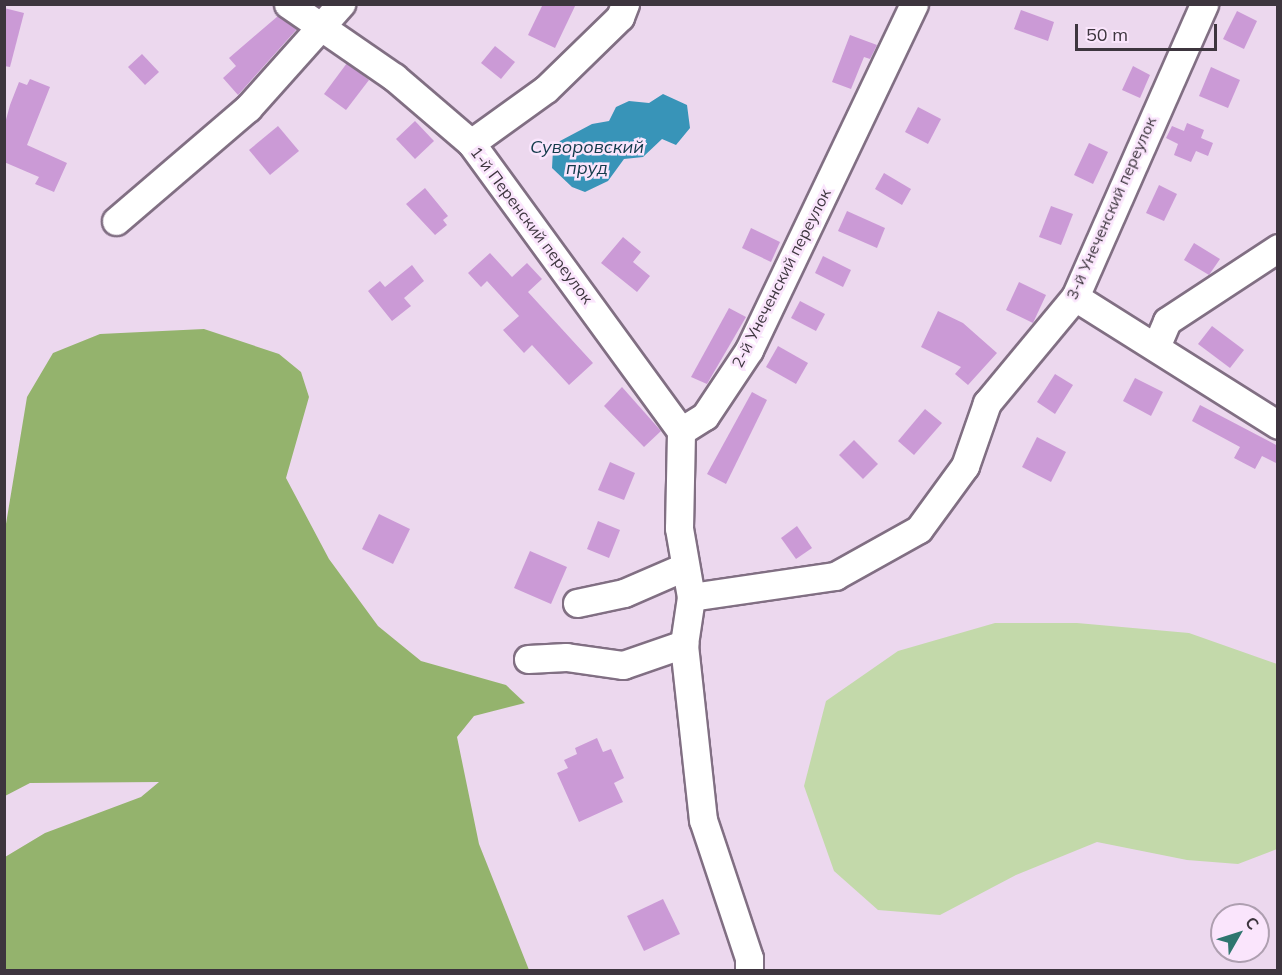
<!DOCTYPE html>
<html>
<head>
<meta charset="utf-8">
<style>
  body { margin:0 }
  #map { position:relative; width:1282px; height:975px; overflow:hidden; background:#ecd8ee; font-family:Mulish,sans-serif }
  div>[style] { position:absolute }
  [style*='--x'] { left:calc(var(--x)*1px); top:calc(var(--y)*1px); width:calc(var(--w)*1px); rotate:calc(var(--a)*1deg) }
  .green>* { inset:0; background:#c3d9aa }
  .forest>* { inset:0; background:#94b36d }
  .water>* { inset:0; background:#3894b8 }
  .building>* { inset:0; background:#cb9ad6 }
  .roads { filter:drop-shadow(2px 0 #816f83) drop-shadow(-2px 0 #816f83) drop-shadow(0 2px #816f83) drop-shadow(0 -2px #816f83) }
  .minor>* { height:27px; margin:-13.5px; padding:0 13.5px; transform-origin:13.5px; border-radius:13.5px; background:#fff }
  span { translate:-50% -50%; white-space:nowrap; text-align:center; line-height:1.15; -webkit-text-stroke:5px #fae5fc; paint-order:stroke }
  .street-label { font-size:16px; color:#3d353e }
  .water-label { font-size:18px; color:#123a4a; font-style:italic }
  .frame { position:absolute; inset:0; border:6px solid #3d353e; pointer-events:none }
  .north { position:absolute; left:1210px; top:903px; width:60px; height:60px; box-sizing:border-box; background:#fae5fc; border:2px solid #ae9fb0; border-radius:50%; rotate:51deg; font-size:16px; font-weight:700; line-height:24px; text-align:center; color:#3d353e }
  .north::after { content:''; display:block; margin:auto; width:21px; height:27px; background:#2e766f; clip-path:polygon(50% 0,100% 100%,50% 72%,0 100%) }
  .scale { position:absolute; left:1075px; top:24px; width:142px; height:27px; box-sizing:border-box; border:3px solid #3d353e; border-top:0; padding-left:8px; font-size:18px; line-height:21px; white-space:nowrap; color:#3d353e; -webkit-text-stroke:4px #fae5fc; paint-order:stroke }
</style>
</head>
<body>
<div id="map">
  <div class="green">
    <i style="clip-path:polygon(995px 623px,1077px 623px,1189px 633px,1277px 664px,1277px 849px,1238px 864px,1187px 860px,1097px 842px,1016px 875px,940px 915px,878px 910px,834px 871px,804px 786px,826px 701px,898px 651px)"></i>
  </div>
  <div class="forest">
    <i style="clip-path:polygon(204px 329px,279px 354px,301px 372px,309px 397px,286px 478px,329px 559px,378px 626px,421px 661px,506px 685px,525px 703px,474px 716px,457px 737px,479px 844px,529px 970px,5px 970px,5px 857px,45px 833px,141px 797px,159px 782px,30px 783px,5px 796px,5px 530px,27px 397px,53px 353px,100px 334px)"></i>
  </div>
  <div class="water">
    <i style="clip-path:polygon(663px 94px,687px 105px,690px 128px,676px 145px,662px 139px,643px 157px,624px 159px,608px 181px,585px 192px,572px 187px,552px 168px,553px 150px,560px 141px,592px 124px,609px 121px,616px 107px,629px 101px,649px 103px)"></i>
  </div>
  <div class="building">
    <i style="clip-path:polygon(543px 4px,576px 4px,555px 48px,528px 35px)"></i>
    <i style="clip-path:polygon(4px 8px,24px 13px,10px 67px,4px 66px)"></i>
    <i style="clip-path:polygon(1021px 10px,1054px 22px,1048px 41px,1014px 29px)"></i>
    <i style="clip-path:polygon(1237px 11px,1257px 21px,1244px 49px,1223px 39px)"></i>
    <i style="clip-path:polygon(278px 16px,297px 29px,238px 95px,223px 78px,236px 66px,229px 58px)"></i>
    <i style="clip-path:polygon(850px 35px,877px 45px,870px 59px,864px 57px,851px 89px,832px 82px)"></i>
    <i style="clip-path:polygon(495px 46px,515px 62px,501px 79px,481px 63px)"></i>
    <i style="clip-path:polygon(142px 54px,159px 72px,145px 85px,128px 67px)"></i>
    <i style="clip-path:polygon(347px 63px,369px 80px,346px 110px,324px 94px)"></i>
    <i style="clip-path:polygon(1133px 66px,1150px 75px,1140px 98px,1122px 90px)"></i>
    <i style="clip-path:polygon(1211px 67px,1240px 80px,1228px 108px,1199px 96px)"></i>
    <i style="clip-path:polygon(30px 79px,50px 87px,27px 145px,67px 163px,54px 192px,35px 184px,39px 177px,4px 162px,4px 127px,10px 105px,19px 82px,27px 85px)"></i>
    <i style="clip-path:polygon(918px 107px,941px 119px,928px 144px,905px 132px)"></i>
    <i style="clip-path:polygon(415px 121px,434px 141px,415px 159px,396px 139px)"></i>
    <i style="clip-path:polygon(1187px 123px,1204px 130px,1201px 138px,1213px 143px,1208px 156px,1196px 151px,1191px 162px,1174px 155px,1178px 144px,1166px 138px,1172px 126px,1184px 131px)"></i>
    <i style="clip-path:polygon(278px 126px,299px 151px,270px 175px,249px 150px)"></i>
    <i style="clip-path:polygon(1089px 143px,1108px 152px,1093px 184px,1074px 175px)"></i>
    <i style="clip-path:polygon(884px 173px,911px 189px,902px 205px,875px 189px)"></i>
    <i style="clip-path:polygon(1159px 185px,1177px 194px,1164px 221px,1146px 213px)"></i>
    <i style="clip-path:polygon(425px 188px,448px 216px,443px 220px,447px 225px,435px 235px,406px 204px)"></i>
    <i style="clip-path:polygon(1051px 206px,1073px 214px,1061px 245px,1039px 237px)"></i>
    <i style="clip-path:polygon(847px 211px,885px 228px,877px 248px,838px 231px)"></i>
    <i style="clip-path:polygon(751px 228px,780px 242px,771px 262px,742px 248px)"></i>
    <i style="clip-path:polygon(623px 237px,641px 252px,633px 262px,650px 276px,637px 292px,601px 263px)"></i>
    <i style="clip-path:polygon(1194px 243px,1220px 259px,1209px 275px,1184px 260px)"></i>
    <i style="clip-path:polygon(490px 253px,512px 277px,527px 263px,542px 279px,528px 292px,593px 363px,569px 385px,532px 345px,524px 353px,503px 330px,519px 316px,487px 281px,481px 287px,468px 273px)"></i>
    <i style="clip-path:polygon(823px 256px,851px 270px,843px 287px,815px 273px)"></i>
    <i style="clip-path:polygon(412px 265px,424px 281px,404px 298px,411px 306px,392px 321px,368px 291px,380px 281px,385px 287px)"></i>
    <i style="clip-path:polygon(1019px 282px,1046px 295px,1033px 323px,1006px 310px)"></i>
    <i style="clip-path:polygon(800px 301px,825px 314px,816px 331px,791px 318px)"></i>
    <i style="clip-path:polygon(729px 308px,746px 317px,707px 384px,691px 377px)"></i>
    <i style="clip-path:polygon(938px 311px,963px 323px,997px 353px,968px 385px,955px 374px,961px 367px,921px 347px)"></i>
    <i style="clip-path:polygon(1212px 326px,1244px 350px,1230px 368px,1198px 344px)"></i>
    <i style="clip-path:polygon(778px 346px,808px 363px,796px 384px,766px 367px)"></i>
    <i style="clip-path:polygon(1055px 374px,1073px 385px,1055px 414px,1037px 402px)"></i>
    <i style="clip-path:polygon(1135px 378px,1163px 392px,1151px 416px,1123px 401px)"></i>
    <i style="clip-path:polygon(622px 387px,661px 431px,644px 447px,604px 406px)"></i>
    <i style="clip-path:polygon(752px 392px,767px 400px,726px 484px,707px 474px)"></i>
    <i style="clip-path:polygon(1200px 405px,1278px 446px,1278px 464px,1262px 456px,1255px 469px,1234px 458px,1240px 447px,1192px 421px)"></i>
    <i style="clip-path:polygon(925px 409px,942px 423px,914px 455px,898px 441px)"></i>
    <i style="clip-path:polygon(1037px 437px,1066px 452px,1051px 482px,1022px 467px)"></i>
    <i style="clip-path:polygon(854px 440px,878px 464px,863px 479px,839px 455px)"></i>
    <i style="clip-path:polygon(610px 462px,635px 473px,624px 500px,598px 490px)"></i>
    <i style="clip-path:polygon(379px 514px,410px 529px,393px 564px,362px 549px)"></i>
    <i style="clip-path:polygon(598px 521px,620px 530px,609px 558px,587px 549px)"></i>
    <i style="clip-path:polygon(797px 526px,812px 548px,796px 559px,781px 538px)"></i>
    <i style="clip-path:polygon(530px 551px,567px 567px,551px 604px,514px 588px)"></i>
    <i style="clip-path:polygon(597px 738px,603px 752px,611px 749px,624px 778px,614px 783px,623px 802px,579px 822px,557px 773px,568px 768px,564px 760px,577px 754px,575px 748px)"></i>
    <i style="clip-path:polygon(663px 899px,680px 934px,644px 951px,627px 916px)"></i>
  </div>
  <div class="roads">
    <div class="minor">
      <i style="--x:288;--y:4;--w:129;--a:34.6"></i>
      <i style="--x:394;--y:77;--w:101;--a:40.6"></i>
      <i style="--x:471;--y:143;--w:356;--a:53.9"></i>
      <i style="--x:471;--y:143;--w:92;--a:-35.8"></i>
      <i style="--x:546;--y:89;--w:103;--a:-44.2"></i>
      <i style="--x:620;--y:17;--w:14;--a:-69"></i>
      <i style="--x:116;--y:221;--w:174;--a:-40.6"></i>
      <i style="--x:248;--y:108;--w:140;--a:-48.2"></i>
      <i style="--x:1075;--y:297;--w:240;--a:32.2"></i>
      <i style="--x:1156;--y:347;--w:28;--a:-67"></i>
      <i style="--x:1167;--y:321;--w:133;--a:-33.3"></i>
      <i style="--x:691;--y:597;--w:146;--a:-8.3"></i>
      <i style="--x:835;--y:576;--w:96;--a:-29.2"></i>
      <i style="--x:919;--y:529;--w:78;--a:-53.9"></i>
      <i style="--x:965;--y:466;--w:67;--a:-70.8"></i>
      <i style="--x:987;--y:403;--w:138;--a:-50.3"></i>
      <i style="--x:1075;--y:297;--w:320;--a:-66.2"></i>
      <i style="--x:577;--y:603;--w:48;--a:-12"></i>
      <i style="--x:624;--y:593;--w:65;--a:-23.4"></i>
      <i style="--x:528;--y:659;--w:38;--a:-3"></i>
      <i style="--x:566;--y:657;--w:58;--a:8"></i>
      <i style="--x:623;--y:665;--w:65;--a:-19"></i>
      <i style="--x:749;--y:970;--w:12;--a:-90"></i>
      <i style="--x:749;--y:958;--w:145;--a:-108.4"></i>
      <i style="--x:703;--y:820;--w:177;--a:-96.2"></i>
      <i style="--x:684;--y:644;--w:48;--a:-81.5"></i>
      <i style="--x:691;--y:597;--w:70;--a:-99.9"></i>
      <i style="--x:679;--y:528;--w:97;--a:-88.8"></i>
      <i style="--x:681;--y:431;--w:28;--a:-32"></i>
      <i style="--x:705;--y:416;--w:79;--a:-56.3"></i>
      <i style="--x:749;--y:350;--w:383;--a:-64.5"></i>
    </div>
  </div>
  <div class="street-label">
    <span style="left:1111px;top:208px;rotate:-66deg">3-й Унеченский переулок</span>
    <span style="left:532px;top:225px;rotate:53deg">1-й Перенский переулок</span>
    <span style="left:781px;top:278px;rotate:-63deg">2-й Унеченский переулок</span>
  </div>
  <div class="water-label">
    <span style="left:587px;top:158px">Суворовский<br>пруд</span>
  </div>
  <div class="frame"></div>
  <div class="north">С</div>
  <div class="scale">50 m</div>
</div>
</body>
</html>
